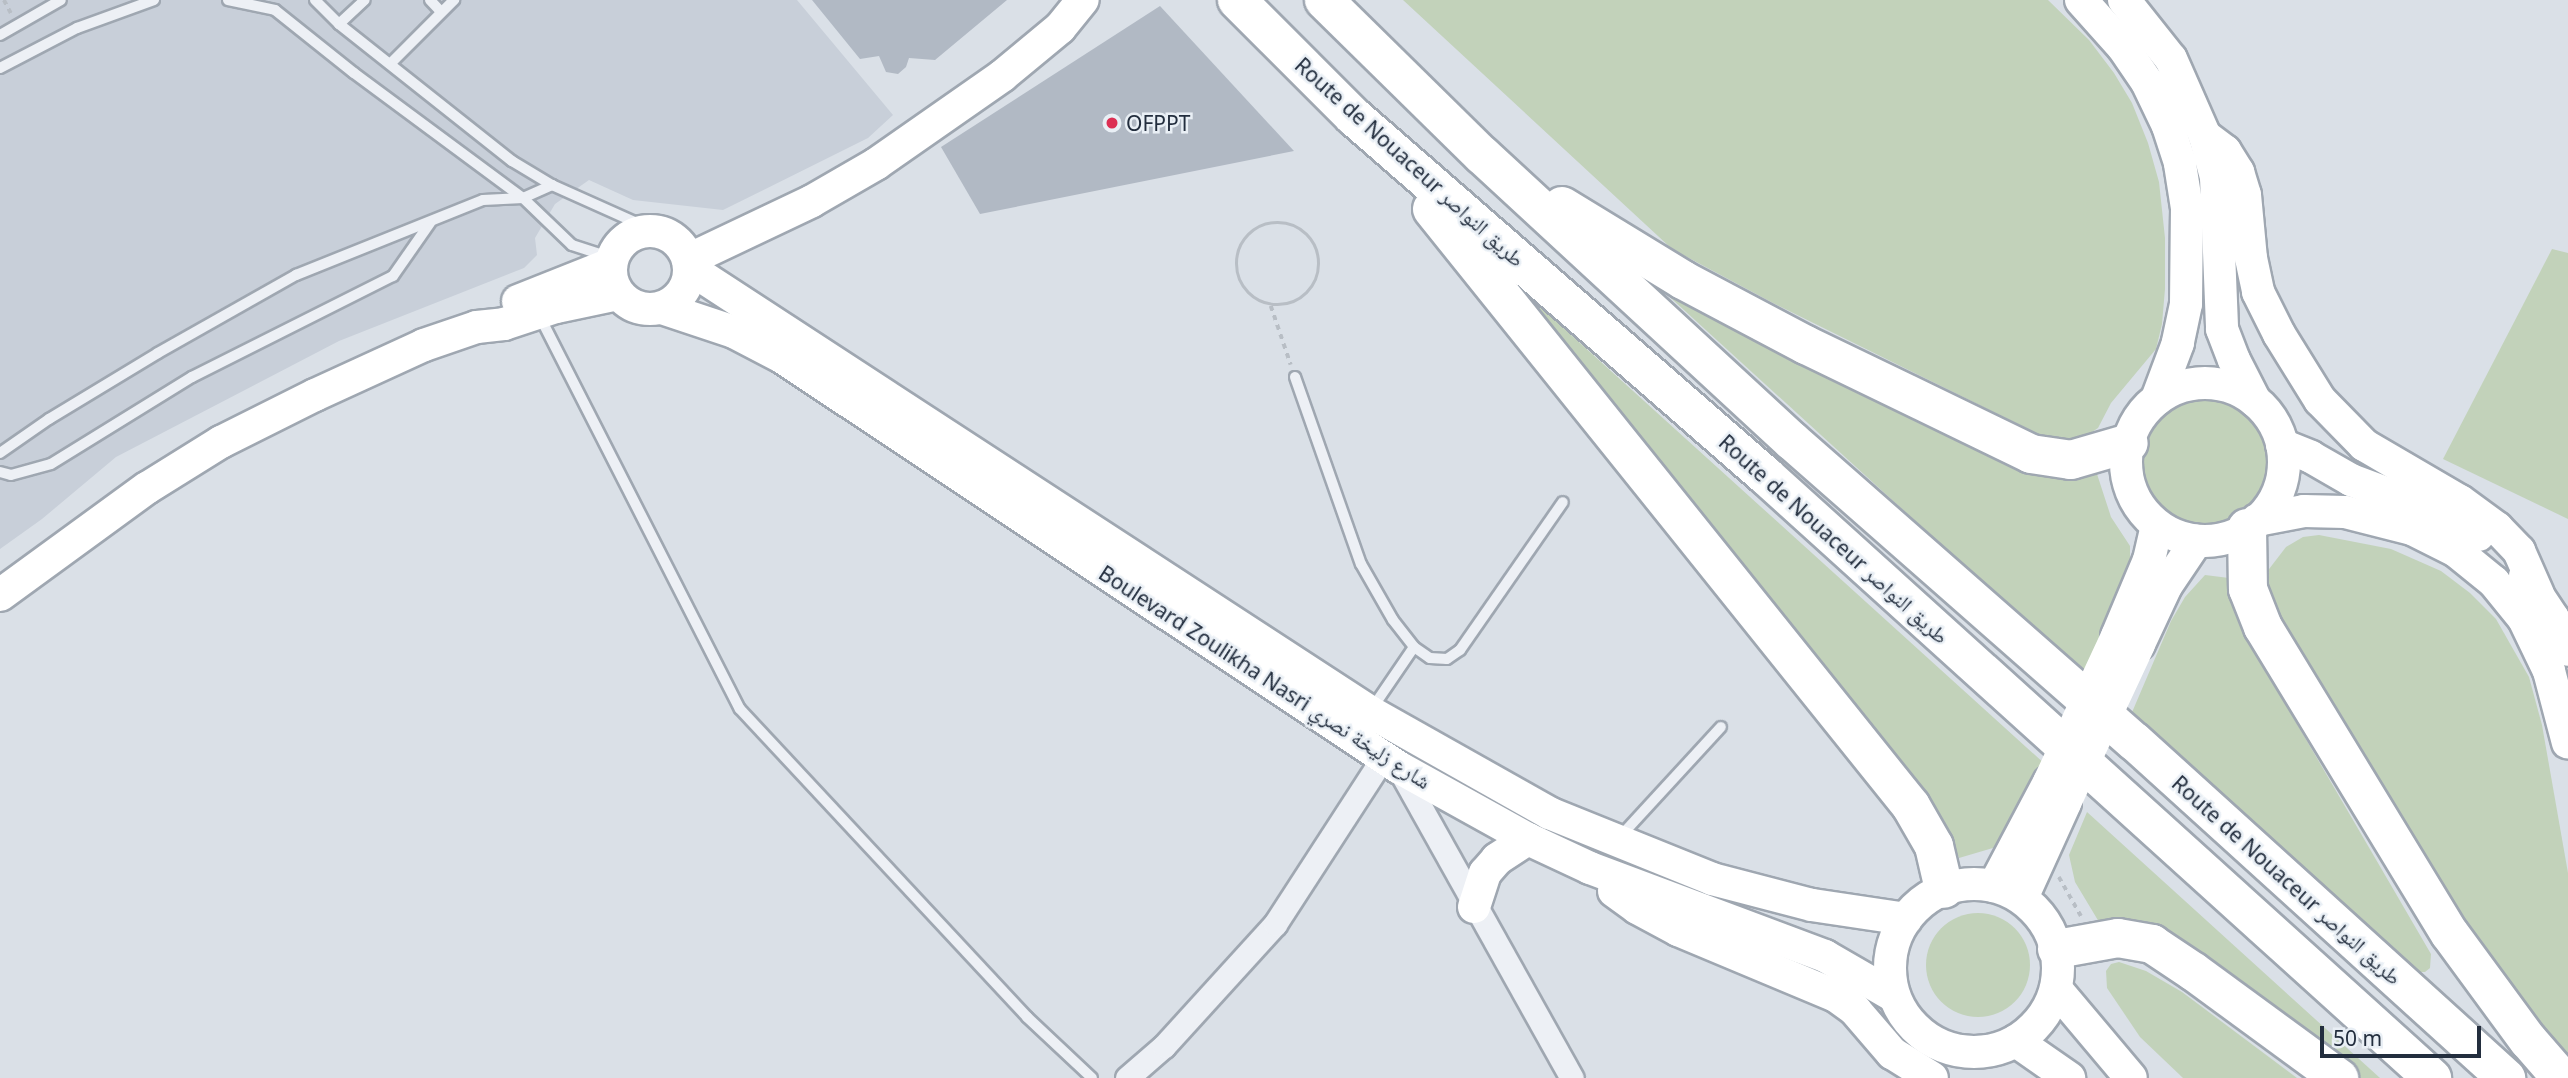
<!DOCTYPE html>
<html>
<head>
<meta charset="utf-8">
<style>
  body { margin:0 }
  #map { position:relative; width:2568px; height:1078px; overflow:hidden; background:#dae0e7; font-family:"Noto Sans","Noto Naskh Arabic",sans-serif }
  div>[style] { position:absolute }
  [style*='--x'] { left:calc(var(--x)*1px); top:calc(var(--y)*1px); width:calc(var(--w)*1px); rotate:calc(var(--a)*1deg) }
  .built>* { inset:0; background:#c8cfd9 }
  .green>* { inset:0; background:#c2d2ba }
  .round { border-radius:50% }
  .building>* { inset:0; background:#b1b9c4 }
  .path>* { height:3.5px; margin-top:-1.75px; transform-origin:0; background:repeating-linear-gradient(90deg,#b8bec5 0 5px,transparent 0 10px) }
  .path>.ring { margin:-1.75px; padding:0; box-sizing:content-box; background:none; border:3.5px solid #b8bec5; border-radius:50% }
  .roads { filter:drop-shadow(2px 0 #9fa7b1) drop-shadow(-2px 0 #9fa7b1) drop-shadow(0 2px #9fa7b1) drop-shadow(0 -2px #9fa7b1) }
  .lane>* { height:10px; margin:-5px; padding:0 5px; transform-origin:5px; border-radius:5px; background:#edf0f5 }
  .street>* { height:23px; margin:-11.5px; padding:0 11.5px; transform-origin:11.5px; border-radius:11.5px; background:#edf0f5 }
  .secondary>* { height:32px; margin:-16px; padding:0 16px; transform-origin:16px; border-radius:16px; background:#fff }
  .secondary>.ring { margin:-16px; padding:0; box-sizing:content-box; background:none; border:32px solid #fff; border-radius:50% }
  .highway>* { height:38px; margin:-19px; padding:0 19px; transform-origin:19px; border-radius:19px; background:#fff }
  .secondary-bridge>* { height:32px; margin:-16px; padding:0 16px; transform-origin:16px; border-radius:16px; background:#fff }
  .dots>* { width:19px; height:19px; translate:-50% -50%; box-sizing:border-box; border:4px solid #e9eff5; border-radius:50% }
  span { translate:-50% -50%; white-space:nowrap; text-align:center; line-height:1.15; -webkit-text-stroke:5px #e9eff5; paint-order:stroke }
  .poi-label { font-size:21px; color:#232e3e }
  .left { translate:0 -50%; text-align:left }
  .street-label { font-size:21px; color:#232e3e }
  .scale { position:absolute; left:2320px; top:1026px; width:161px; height:32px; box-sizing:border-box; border:4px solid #232e3e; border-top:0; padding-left:9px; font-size:21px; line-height:24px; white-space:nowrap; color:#232e3e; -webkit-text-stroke:5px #e9eff5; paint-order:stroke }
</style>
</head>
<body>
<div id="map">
  <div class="built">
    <i style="clip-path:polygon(0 0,797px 0,893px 115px,868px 138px,723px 210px,633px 200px,589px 180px,555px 204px,535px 238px,537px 255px,524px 268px,339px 341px,116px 457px,42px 519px,0 549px)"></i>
  </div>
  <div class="green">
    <i style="clip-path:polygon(1403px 0,2048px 0,2089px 40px,2114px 73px,2132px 103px,2148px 143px,2159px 182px,2165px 238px,2165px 289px,2162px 324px,2156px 349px,2111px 403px,2098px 428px,2080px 440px,2063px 444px,2046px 438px,1773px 303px,1672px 249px)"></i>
    <i style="clip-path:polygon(2552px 249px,2568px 253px,2568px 519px,2443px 459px)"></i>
    <i style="clip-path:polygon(1506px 276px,2046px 765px,2003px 845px,1959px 858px,1944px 820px)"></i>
    <i style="clip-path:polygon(1650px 279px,2081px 476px,2097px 474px,2111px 517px,2130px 546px,2130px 560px,2126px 576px,2085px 676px)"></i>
    <i class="round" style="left:2142px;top:399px;width:126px;height:126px"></i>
    <i style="clip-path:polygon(2319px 535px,2391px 549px,2441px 571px,2470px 593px,2496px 619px,2529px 677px,2542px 725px,2568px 873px,2568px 1068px,2384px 811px,2267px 594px,2266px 573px,2286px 547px,2303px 537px)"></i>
    <i style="clip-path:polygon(2205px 575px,2229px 578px,2233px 606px,2240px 626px,2431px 954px,2430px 968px,2425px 972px,2416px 972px,2130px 717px,2171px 621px,2185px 597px)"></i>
    <i style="clip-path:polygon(2087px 812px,2380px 1078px,2359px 1078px,2162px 937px,2099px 922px,2075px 882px,2069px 855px)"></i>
    <i class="round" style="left:1926px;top:913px;width:104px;height:104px"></i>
    <i style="clip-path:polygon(2119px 962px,2146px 971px,2182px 992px,2297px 1078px,2183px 1078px,2140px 1037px,2107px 988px,2106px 971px,2111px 964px)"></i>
  </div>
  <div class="building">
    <i style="clip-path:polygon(812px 0,1007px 0,935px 60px,909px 58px,906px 67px,898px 74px,886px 72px,879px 56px,860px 59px)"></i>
    <i style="clip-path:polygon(1160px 6px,1294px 151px,980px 214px,941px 147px)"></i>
  </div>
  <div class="path">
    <i style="--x:4;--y:0;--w:15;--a:62"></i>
    <i class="ring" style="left:1237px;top:223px;width:78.5px;height:78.5px"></i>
    <i style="--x:1271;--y:306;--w:62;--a:71.3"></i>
    <i style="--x:2059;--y:877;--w:45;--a:60.6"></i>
  </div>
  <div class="roads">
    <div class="lane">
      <i style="--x:228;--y:0;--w:48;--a:12"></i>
      <i style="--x:275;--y:10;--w:101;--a:38.6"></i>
      <i style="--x:354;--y:73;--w:210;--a:36.5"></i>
      <i style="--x:523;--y:198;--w:68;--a:43.8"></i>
      <i style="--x:572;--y:245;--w:39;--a:18"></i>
      <i style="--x:315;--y:0;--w:34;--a:45"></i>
      <i style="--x:339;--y:24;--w:221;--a:38.4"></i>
      <i style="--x:512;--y:161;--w:47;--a:31"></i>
      <i style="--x:552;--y:185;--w:115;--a:24.1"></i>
      <i style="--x:430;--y:0;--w:16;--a:47"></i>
      <i style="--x:339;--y:24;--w:35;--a:-43"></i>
      <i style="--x:0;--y:35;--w:70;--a:-29.8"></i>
      <i style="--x:390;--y:64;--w:91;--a:-45"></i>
      <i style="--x:0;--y:68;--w:87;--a:-27.5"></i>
      <i style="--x:77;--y:28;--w:82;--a:-20"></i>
      <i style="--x:539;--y:315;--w:442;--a:63"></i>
      <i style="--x:740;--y:709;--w:421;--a:47"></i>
      <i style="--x:1027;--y:1017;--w:89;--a:43.2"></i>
      <i style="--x:1295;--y:377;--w:198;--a:70.6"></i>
      <i style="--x:1361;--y:564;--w:64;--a:60.3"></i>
      <i style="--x:1393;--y:620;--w:34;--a:52"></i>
      <i style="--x:1414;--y:647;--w:19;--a:35"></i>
      <i style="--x:1430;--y:658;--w:17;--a:3"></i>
      <i style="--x:1447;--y:659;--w:16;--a:-35"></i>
      <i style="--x:1460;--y:650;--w:180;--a:-55.2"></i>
      <i style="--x:0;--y:453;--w:60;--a:-34.8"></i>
      <i style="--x:49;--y:419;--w:127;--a:-31.2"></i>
      <i style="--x:158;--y:353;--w:159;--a:-29.5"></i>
      <i style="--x:296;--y:275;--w:201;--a:-21.9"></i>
      <i style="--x:483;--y:200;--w:40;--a:-2.9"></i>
      <i style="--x:523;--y:198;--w:32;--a:-24"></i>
      <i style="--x:0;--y:472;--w:11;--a:15"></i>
      <i style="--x:11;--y:475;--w:41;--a:-15.4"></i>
      <i style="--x:51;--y:464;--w:166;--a:-31.7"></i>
      <i style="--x:192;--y:377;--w:225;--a:-26.7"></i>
      <i style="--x:393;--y:276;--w:65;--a:-55.1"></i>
      <i style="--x:1371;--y:710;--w:76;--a:-55.7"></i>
      <i style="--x:1618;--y:839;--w:152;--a:-47.4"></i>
    </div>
    <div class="street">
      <i style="--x:1398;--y:767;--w:356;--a:60.8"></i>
      <i style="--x:1127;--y:1078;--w:49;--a:-40.9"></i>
      <i style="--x:1164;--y:1046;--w:165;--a:-47.7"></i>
      <i style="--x:1275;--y:924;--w:198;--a:-57"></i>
    </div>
    <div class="secondary">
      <i style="--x:2081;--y:0;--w:63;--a:48.2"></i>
      <i style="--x:2123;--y:47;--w:42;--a:55.6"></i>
      <i style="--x:2147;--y:82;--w:49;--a:64.5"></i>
      <i style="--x:2168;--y:126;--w:40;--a:72"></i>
      <i style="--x:2180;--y:164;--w:45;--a:81"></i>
      <i style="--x:2187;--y:208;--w:96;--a:90.6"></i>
      <i style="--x:2186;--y:304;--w:40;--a:102"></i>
      <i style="--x:2178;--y:343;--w:60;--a:110.6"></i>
      <i style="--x:2124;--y:0;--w:75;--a:51.5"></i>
      <i style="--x:2171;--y:59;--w:84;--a:66.2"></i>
      <i style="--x:2205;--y:136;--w:42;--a:75"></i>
      <i style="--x:2216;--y:177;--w:152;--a:87.7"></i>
      <i style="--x:2222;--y:329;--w:33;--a:69"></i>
      <i style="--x:2234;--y:360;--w:46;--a:62.9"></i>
      <i style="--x:2205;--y:136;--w:25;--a:37"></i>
      <i style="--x:2225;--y:151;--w:25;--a:58"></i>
      <i style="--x:2238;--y:172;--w:24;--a:73"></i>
      <i style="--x:2245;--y:195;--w:63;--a:84.6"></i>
      <i style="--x:2251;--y:258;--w:35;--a:78"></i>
      <i style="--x:2258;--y:292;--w:47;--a:63.4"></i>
      <i style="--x:2279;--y:334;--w:78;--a:58.2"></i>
      <i style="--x:2320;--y:400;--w:63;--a:45.6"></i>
      <i style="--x:2364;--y:445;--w:111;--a:30.3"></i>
      <i style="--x:2460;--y:501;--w:46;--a:36.1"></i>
      <i style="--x:2497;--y:528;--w:32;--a:46"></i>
      <i style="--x:2519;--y:551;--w:47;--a:66.2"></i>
      <i class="ring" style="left:611px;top:231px;width:46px;height:46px"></i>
      <i style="--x:688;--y:260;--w:137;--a:-25.4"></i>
      <i style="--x:812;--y:201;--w:74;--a:-30"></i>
      <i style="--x:876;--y:164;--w:154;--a:-34.9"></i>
      <i style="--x:1002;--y:76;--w:75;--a:-39.6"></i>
      <i style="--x:1060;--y:28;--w:36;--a:-51"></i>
      <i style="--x:689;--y:268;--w:813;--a:33.1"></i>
      <i style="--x:1370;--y:712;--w:206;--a:29.4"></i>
      <i style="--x:1549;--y:813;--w:176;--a:22"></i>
      <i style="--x:1712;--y:879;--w:103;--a:14.6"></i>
      <i style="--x:1812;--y:905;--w:95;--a:8.5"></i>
      <i style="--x:518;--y:301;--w:100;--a:-21.7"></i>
      <i style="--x:662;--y:308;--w:76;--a:18.4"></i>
      <i style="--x:734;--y:332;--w:54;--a:27.5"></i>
      <i style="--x:782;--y:357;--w:740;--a:33.65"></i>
      <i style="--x:1398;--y:767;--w:149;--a:29"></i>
      <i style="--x:1528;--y:839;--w:68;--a:25.1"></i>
      <i style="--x:1590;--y:868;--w:251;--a:20.5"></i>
      <i style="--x:1825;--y:956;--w:80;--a:30.1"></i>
      <i class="ring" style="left:2126px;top:383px;width:126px;height:126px"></i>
      <i style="--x:2282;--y:445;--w:31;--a:22"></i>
      <i style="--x:2311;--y:457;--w:46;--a:29.9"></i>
      <i style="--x:2351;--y:480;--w:77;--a:20.6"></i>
      <i style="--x:2423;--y:507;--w:62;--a:27"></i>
      <i style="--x:2257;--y:520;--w:48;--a:-10.8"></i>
      <i style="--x:2304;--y:511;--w:41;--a:1.4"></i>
      <i style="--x:2345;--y:512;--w:69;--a:14.2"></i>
      <i style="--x:2412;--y:529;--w:49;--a:26.6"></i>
      <i style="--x:2456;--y:551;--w:49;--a:39.2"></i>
      <i style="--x:2494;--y:582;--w:48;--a:51"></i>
      <i style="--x:2524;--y:619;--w:58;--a:64.3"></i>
      <i style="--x:2549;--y:671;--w:74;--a:75.2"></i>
      <i style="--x:2525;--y:576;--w:50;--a:56.3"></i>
      <i style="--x:2553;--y:618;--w:35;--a:65"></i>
      <i style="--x:0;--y:595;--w:182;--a:-36.1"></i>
      <i style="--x:147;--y:488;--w:87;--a:-31.9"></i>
      <i style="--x:221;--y:442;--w:105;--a:-26.6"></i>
      <i style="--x:315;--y:395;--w:120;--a:-24.6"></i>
      <i style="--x:424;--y:345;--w:56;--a:-18.8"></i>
      <i style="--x:477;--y:327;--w:27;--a:-6"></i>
      <i style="--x:504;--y:324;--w:55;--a:-18.1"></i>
      <i style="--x:556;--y:307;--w:63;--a:-11.8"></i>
      <i style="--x:2117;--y:636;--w:82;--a:-67.2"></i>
      <i style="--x:2149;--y:560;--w:35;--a:-77"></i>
      <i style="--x:2139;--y:644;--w:64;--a:-65"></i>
      <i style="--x:2166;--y:586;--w:55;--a:-56"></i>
      <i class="ring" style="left:1890px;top:884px;width:136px;height:136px"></i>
      <i style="--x:1994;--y:886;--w:118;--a:-62.1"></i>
      <i style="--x:1614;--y:891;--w:29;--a:36"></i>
      <i style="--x:1637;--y:908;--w:47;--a:28.2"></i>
      <i style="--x:1678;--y:930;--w:171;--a:22.7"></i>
      <i style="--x:1836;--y:996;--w:24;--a:36"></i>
      <i style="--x:1855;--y:1010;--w:57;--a:49.3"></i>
      <i style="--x:1892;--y:1053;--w:47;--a:32"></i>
      <i style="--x:2022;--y:898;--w:104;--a:-65.6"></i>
      <i style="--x:1474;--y:907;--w:36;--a:-72"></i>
      <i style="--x:1485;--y:873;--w:18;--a:-49"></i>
      <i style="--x:1497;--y:859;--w:37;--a:-33"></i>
      <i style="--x:2056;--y:989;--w:116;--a:49.9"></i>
      <i style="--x:2016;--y:1041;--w:65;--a:34.9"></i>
    </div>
    <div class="highway">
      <i style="--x:1237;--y:0;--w:164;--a:45"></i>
      <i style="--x:1353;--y:116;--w:548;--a:41.08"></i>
      <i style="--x:1766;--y:476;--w:898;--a:42.11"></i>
      <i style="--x:1324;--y:0;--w:221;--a:44.5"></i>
      <i style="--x:1482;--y:155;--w:422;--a:42.7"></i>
      <i style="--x:1792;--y:441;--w:456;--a:41.3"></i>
      <i style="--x:2135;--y:742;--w:501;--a:42.17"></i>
      <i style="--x:1562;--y:206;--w:142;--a:31.4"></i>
      <i style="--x:1683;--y:280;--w:139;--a:27.9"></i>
      <i style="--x:1806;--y:345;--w:250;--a:25.8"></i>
      <i style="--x:2031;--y:454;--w:40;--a:8.5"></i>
      <i style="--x:2071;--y:460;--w:60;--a:-16.3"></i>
      <i style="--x:1432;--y:209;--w:765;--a:51.26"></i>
      <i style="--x:1911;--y:806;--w:46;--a:60.1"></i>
      <i style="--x:1934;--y:846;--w:44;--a:76.9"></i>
      <i style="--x:2247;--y:528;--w:61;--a:89.1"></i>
      <i style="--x:2248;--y:589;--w:41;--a:68.5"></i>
      <i style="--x:2263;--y:627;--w:359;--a:58.7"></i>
      <i style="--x:2450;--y:934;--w:132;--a:53.7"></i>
      <i style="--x:2528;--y:1040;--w:50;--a:49"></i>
      <i style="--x:2057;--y:949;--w:62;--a:-10.2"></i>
      <i style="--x:2118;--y:938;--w:35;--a:10"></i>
      <i style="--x:2152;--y:944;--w:50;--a:33.7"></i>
      <i style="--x:2194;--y:972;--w:180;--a:36.2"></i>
    </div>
  </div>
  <div class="secondary-bridge">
    <i style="--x:2049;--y:782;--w:161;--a:-65"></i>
    <i style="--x:2065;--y:803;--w:175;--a:-65"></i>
  </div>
  <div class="dots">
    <i style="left:1112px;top:123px;background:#dc2f53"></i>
  </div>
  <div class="poi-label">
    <span class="left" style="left:1126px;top:123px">OFPPT</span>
  </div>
  <div class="street-label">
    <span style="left:1410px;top:162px;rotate:42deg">Route de Nouaceur طريق النواصر</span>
    <span style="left:1834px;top:539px;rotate:42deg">Route de Nouaceur طريق النواصر</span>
    <span style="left:1265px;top:677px;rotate:33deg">Boulevard Zoulikha Nasri شارع زليخة نصري</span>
    <span style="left:2287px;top:880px;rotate:42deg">Route de Nouaceur طريق النواصر</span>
  </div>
  <div class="scale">50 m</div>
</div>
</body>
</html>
